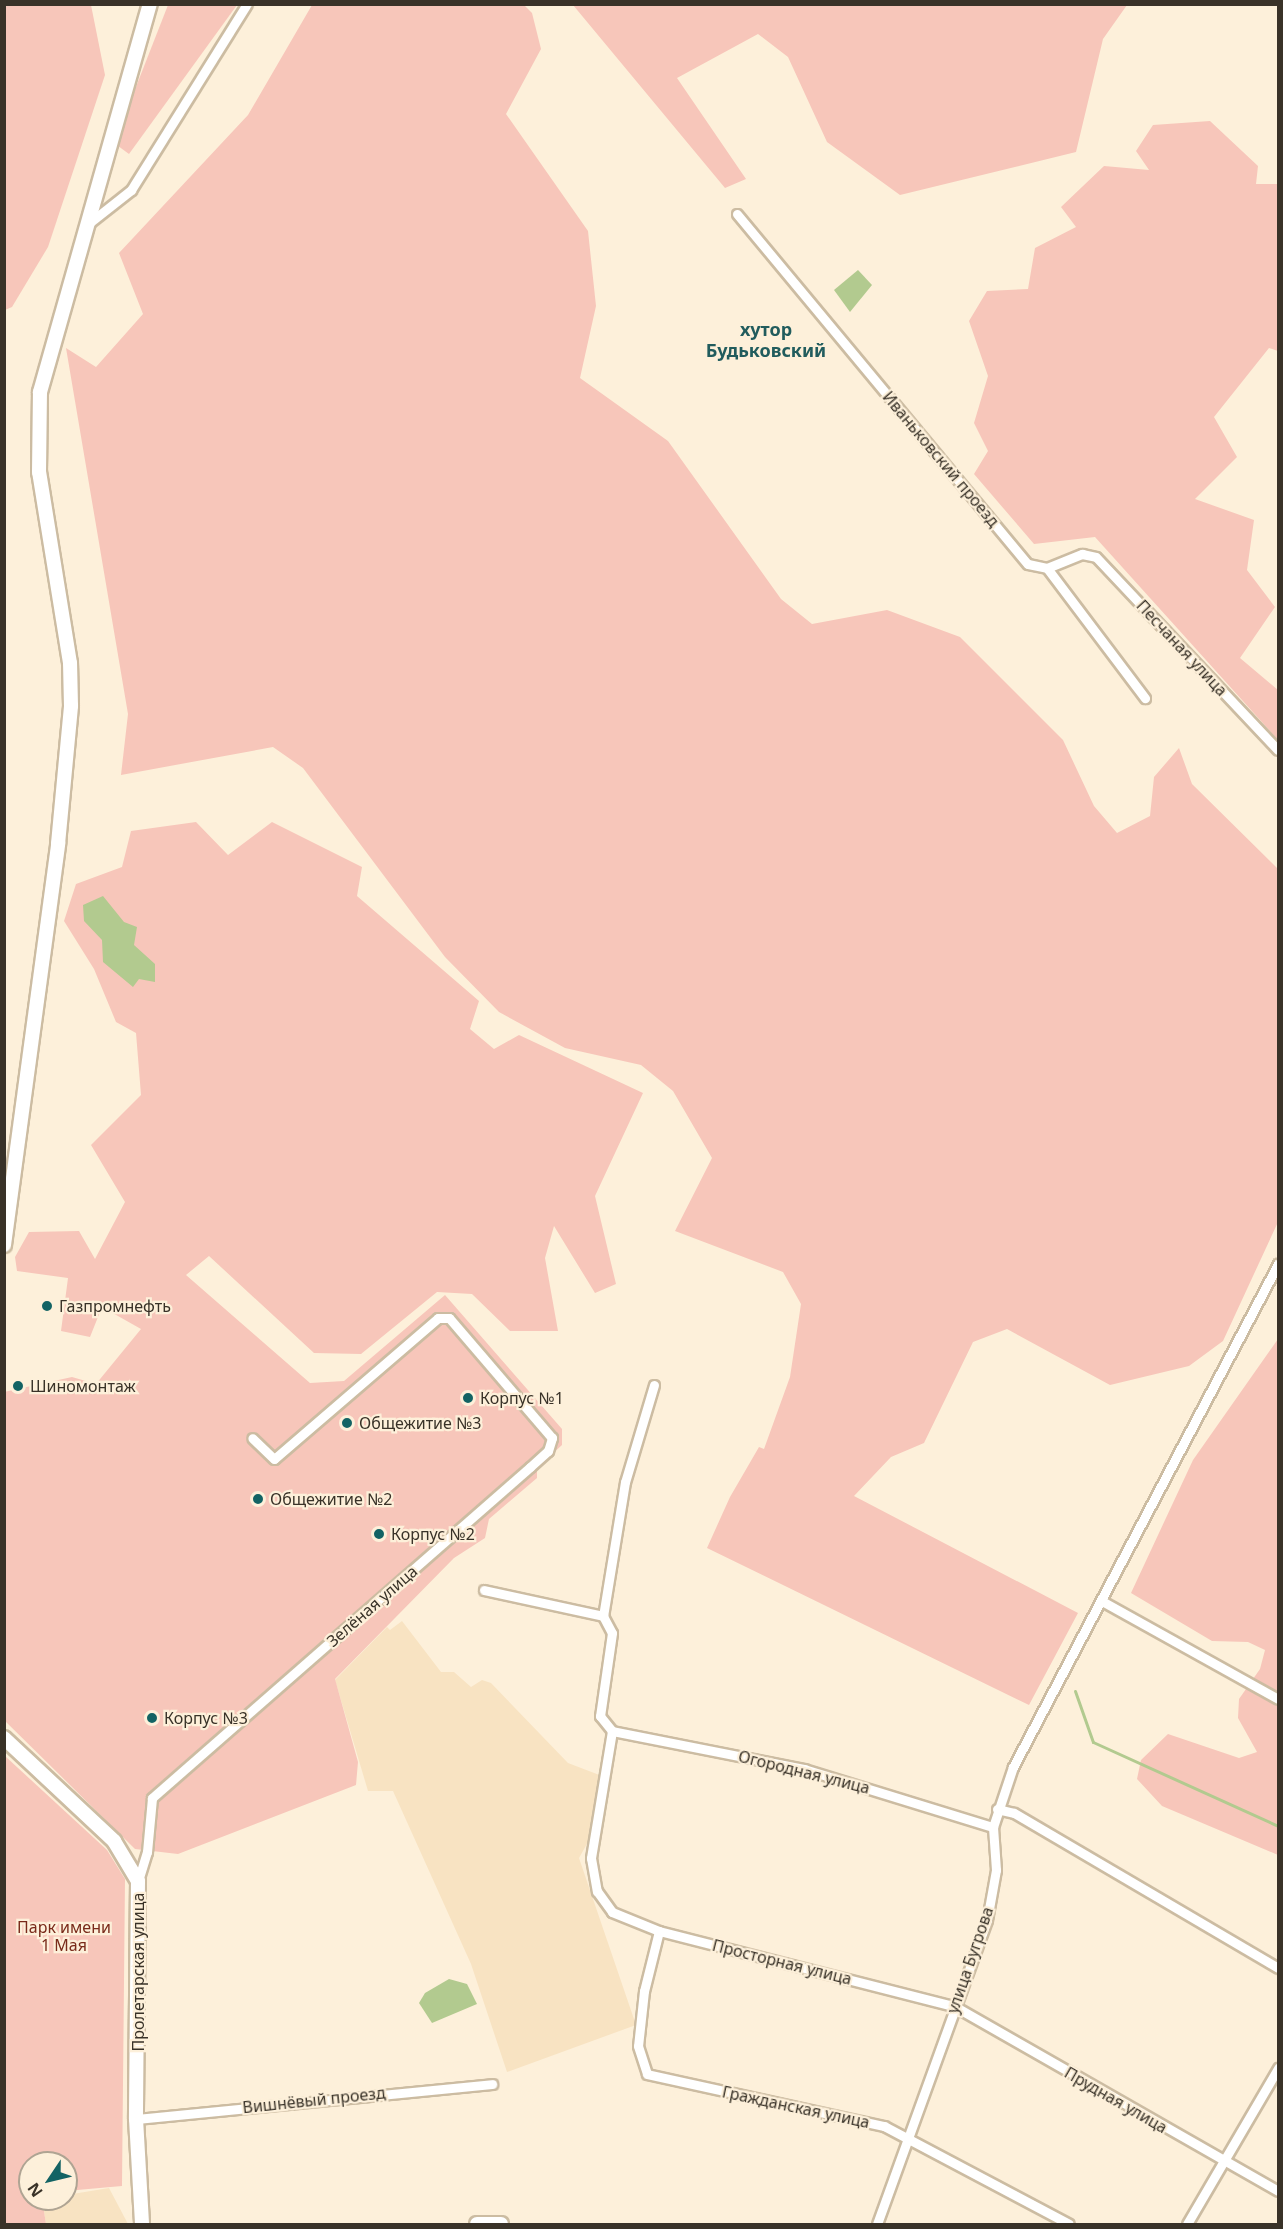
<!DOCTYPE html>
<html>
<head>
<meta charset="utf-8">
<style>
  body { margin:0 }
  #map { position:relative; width:1283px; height:2229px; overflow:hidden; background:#fdf0da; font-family:"Noto Sans",sans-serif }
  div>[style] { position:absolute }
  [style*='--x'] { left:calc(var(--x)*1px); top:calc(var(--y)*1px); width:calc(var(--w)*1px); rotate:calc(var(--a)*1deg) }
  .built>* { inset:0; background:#f8e3c2 }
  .green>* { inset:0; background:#f7c6ba }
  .water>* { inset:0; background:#b2ca8f }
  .stream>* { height:3px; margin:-1.5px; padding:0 1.5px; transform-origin:1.5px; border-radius:1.5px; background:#b2ca8f }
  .roads { filter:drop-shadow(2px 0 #ccbca2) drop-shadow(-2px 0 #ccbca2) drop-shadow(0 2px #ccbca2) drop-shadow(0 -2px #ccbca2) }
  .street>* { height:9px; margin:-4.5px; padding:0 4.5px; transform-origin:4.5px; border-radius:4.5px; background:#fff }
  .secondary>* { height:14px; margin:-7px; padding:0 7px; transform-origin:7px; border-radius:7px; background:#fff }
  .dots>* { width:16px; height:16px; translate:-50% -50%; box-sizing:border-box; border:3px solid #fdf0da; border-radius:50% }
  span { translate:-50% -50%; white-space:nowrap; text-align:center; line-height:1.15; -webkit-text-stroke:4.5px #fdf0da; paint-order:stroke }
  .street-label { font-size:16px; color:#393228 }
  .poi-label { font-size:16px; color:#393228 }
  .left { translate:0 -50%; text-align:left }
  .park-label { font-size:16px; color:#792a1a }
  .neighbourhood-label { font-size:18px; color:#215c5d; font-weight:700 }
  .frame { position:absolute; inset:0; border:6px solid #393228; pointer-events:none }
  .north { position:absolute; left:18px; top:2151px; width:60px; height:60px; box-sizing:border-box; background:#fdf0da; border:2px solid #afa493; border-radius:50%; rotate:235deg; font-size:16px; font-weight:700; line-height:24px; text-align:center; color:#393228 }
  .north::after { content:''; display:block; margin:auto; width:21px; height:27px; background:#136364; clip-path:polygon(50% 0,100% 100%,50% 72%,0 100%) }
</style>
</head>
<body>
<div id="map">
  <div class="built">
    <i style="clip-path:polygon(402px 1621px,441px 1672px,454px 1672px,471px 1687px,482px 1680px,491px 1683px,568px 1763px,602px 1776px,593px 1833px,579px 1858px,636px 2025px,507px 2072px,471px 1964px,393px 1791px,368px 1791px,335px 1680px,387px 1627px,390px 1630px)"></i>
    <i style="clip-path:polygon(109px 2188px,128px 2224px,46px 2224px,42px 2199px)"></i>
  </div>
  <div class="green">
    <i style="clip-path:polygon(4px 5px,91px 5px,105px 75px,48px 247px,12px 307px,5px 310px)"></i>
    <i style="clip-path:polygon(168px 5px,237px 5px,129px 154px,114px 143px)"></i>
    <i style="clip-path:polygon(312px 5px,524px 5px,532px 13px,541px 49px,506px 114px,588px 231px,596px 306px,580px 378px,668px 441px,781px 599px,812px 624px,887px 610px,960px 637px,1063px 740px,1094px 806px,1117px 833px,1150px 816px,1154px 777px,1179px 748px,1192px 784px,1278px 869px,1278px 1222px,1223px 1341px,1189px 1366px,1110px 1385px,1007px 1329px,973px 1342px,924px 1443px,891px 1457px,854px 1496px,1078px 1613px,1029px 1705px,707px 1548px,730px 1497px,759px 1447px,764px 1449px,790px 1377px,801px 1304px,783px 1272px,675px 1231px,712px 1158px,673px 1091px,641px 1065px,565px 1048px,499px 1012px,445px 957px,303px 768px,273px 747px,121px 775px,128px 714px,66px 348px,96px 367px,143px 314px,119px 253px,248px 115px)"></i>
    <i style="clip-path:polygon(573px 5px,1127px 5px,1103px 39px,1076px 152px,900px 195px,827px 142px,788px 57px,758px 34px,677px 78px,746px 179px,725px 188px)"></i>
    <i style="clip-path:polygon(1210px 121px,1258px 166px,1256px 184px,1278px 184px,1278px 351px,1269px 348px,1214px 417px,1237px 457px,1195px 499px,1254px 520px,1247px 570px,1275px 607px,1240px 658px,1278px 690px,1278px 740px,1095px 537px,1034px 544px,974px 474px,988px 451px,974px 423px,988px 376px,969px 321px,987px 291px,1028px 289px,1035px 248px,1076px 227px,1061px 207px,1104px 166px,1149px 170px,1136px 151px,1153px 125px)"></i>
    <i style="clip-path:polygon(196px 822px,228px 855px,272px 822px,362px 867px,357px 896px,479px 1001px,470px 1029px,494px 1049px,519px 1035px,643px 1093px,595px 1196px,616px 1284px,595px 1293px,554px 1226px,545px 1258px,558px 1331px,510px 1331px,472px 1294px,437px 1292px,361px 1354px,314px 1353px,209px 1256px,186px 1275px,310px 1383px,344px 1381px,445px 1295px,562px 1429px,562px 1445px,537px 1468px,537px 1478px,489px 1519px,485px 1538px,454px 1558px,335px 1679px,358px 1762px,356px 1785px,178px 1854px,135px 1849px,5px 1721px,4px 1392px,72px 1377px,96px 1384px,141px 1329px,102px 1307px,90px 1337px,61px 1331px,68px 1278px,17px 1271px,15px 1257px,29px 1232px,79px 1231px,95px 1259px,125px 1202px,91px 1145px,141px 1095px,136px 1033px,116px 1022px,94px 969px,64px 921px,76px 884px,122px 867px,131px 831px)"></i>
    <i style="clip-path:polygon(1278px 1339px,1278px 1855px,1162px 1806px,1137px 1779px,1141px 1760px,1168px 1734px,1239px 1758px,1257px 1752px,1238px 1718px,1239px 1699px,1260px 1669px,1265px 1650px,1248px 1642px,1212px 1641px,1131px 1593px,1193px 1460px)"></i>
    <i style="clip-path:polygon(5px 1756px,107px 1850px,125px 1879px,122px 2186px,66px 2191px,66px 2163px,30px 2163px,30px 2199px,42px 2199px,46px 2224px,5px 2224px)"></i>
  </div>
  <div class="water">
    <i style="clip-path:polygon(858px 270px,872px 285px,850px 312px,834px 290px)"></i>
    <i style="clip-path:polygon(103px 896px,124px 922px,137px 927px,134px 945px,155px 964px,155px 982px,139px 979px,133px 987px,103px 962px,102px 940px,84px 921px,83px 905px)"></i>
    <i style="clip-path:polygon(449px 1979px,467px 1984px,477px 2004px,432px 2023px,419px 2003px,425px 1993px)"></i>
  </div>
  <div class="stream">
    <i style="--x:1075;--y:1691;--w:54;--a:70.6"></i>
    <i style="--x:1093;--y:1742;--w:203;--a:24.4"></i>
  </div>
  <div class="roads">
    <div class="street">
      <i style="--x:737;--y:214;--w:455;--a:50.3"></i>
      <i style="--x:1028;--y:564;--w:19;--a:12"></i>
      <i style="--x:1047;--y:568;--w:163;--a:53"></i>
      <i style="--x:88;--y:224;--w:55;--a:-38.3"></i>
      <i style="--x:131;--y:190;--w:219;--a:-58.1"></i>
      <i style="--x:1047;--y:568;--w:38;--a:-22"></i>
      <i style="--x:1082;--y:554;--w:14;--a:12"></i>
      <i style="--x:1096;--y:557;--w:265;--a:46.7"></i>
      <i style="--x:654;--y:1385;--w:101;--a:106.6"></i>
      <i style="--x:625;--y:1482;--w:136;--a:99.3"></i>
      <i style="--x:603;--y:1616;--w:19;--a:62"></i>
      <i style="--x:612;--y:1633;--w:84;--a:98.2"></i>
      <i style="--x:600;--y:1716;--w:19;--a:51"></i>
      <i style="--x:612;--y:1731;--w:129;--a:99.4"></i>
      <i style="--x:591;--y:1858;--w:34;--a:80"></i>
      <i style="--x:597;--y:1891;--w:26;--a:54"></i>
      <i style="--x:612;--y:1912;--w:51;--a:22"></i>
      <i style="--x:659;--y:1931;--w:304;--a:14.3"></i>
      <i style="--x:954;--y:2006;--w:373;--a:29.7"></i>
      <i style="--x:484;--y:1590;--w:122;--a:12.3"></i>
      <i style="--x:1102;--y:1601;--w:201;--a:29.1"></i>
      <i style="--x:612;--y:1731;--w:196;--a:11.2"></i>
      <i style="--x:804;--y:1769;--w:198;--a:17.1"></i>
      <i style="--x:997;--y:1809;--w:17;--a:13"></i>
      <i style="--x:1014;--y:1813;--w:306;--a:30.4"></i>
      <i style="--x:138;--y:1881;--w:30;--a:-73"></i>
      <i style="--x:147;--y:1852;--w:54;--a:-84.7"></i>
      <i style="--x:152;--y:1798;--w:502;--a:-41.21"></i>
      <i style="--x:530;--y:1467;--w:24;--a:-42"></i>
      <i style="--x:548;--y:1451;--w:14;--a:-73"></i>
      <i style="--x:552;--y:1438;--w:158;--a:-130.6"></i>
      <i style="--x:449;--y:1318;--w:11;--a:180"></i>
      <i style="--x:438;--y:1318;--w:216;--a:139.3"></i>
      <i style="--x:274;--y:1459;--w:30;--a:-136"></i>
      <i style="--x:659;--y:1931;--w:62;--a:104"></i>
      <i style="--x:644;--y:1991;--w:55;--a:96.2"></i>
      <i style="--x:638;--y:2046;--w:29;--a:72"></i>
      <i style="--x:647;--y:2074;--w:243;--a:12.4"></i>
      <i style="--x:884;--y:2126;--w:209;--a:27.9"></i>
      <i style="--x:136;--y:2119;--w:358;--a:-5.6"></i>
      <i style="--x:877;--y:2224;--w:323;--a:-70.1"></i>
      <i style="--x:987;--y:1920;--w:51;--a:-79.8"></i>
      <i style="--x:996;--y:1870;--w:43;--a:-94"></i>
      <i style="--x:993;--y:1827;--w:63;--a:-71.6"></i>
      <i style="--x:1013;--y:1767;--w:569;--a:-62.22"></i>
      <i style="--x:1187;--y:2224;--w:181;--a:-59.7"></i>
    </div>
    <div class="secondary">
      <i style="--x:4;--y:1245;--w:405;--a:-82.3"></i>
      <i style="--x:58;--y:844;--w:139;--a:-84.6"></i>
      <i style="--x:71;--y:706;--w:43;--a:-91.3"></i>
      <i style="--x:70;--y:663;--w:193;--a:-99.2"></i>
      <i style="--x:39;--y:472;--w:80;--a:-89.3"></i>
      <i style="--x:40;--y:392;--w:403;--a:-74.2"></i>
      <i style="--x:4;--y:1738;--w:151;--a:43.1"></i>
      <i style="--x:114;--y:1841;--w:47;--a:59"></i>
      <i style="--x:138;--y:1881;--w:238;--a:90.5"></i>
      <i style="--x:136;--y:2119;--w:105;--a:86.7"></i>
      <i style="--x:477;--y:2224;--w:24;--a:0"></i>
    </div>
  </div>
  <div class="dots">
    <i style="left:47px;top:1306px;background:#136364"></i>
    <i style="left:18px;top:1386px;background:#136364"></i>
    <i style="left:468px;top:1398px;background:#136364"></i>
    <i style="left:347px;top:1423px;background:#136364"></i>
    <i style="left:258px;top:1499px;background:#136364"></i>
    <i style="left:379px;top:1534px;background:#136364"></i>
    <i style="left:152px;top:1718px;background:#136364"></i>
  </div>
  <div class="street-label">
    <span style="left:941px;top:459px;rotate:50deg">Иваньковский проезд</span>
    <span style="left:1182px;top:648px;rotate:47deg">Песчаная улица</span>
    <span style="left:372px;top:1606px;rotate:-41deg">Зелёная улица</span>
    <span style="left:804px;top:1772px;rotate:14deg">Огородная улица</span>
    <span style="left:970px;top:1960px;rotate:-71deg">улица Бугрова</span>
    <span style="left:782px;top:1962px;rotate:14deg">Просторная улица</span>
    <span style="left:138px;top:1972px;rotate:-90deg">Пролетарская улица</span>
    <span style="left:314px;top:2100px;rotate:-6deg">Вишнёвый проезд</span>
    <span style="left:1116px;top:2100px;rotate:30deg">Прудная улица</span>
    <span style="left:796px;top:2107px;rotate:12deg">Гражданская улица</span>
  </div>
  <div class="poi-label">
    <span class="left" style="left:59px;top:1306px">Газпромнефть</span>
    <span class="left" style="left:30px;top:1386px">Шиномонтаж</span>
    <span class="left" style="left:480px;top:1398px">Корпус №1</span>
    <span class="left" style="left:359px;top:1423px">Общежитие №3</span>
    <span class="left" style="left:270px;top:1499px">Общежитие №2</span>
    <span class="left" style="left:391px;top:1534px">Корпус №2</span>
    <span class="left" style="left:164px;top:1718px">Корпус №3</span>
  </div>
  <div class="park-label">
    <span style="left:64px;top:1936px">Парк имени<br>1 Мая</span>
  </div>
  <div class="neighbourhood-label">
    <span style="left:766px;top:340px">хутор<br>Будьковский</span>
  </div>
  <div class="frame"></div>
  <div class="north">N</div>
</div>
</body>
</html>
